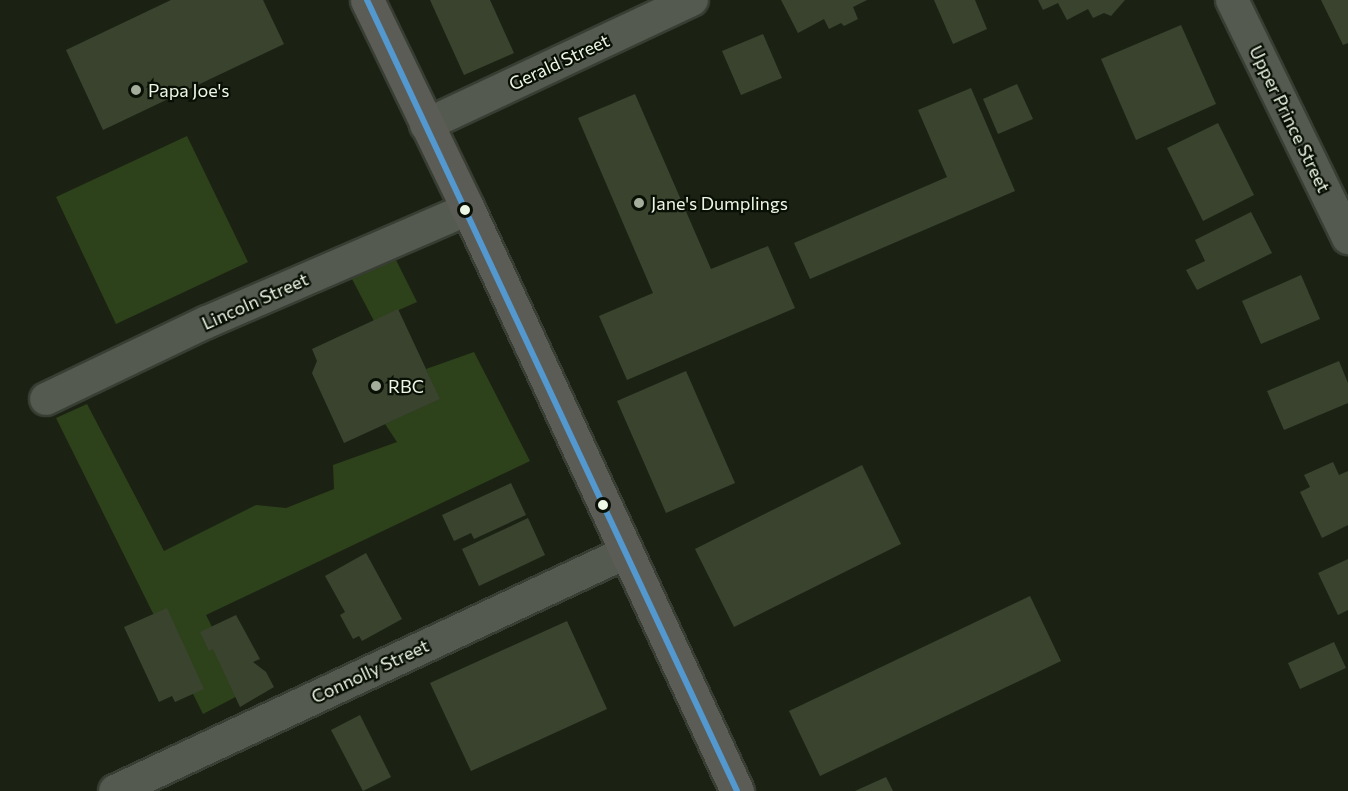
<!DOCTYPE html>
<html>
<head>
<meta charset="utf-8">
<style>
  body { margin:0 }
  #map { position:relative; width:1348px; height:791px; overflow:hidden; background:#1b2214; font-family:Commissioner,sans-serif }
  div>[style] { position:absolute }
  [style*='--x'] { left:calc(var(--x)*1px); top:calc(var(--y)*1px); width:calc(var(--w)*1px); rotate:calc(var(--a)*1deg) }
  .green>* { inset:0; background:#2d411a }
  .building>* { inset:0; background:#39432e }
  .roads { filter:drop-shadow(2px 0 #383e33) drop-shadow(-2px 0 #383e33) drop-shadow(0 2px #383e33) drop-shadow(0 -2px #383e33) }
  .minor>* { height:32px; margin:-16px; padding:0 16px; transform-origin:16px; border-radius:16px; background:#545a4f }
  .primary>* { height:33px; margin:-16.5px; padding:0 16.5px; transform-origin:16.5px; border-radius:16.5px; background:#5c5c57 }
  .bus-1>* { height:6px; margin:-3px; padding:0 3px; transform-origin:3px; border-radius:3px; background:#5398ce }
  .dots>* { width:16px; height:16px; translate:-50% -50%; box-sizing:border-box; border:3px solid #090f05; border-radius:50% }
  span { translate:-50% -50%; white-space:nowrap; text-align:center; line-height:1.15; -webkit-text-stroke:4.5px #090f05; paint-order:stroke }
  .street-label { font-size:18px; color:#edf7e6 }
  .poi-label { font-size:18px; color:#edf7e6 }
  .left { translate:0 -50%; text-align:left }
</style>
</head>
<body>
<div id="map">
  <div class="green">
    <i style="clip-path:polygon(187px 136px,248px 262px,116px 324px,56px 197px)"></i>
    <i style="clip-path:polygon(396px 260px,417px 302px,374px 321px,352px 279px)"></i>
    <i style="clip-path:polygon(474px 352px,530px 461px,206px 615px,245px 692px,203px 714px,56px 418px,87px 404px,164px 551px,256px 505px,286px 508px,334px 489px,333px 465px,397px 442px,385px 424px,439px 399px,426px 369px)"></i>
  </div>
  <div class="building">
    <i style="clip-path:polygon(171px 0,263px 0,284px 44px,103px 130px,66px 50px)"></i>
    <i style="clip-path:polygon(430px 0,490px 0,514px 53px,464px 75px)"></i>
    <i style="clip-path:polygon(781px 0,867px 0,853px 7px,858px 19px,844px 26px,841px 23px,829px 29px,824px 19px,798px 33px)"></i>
    <i style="clip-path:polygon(934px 0,975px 0,987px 29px,953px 44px)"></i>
    <i style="clip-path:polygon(1038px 0,1125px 0,1111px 16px,1104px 13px,1093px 18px,1088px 9px,1067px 20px,1058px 3px,1043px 10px)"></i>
    <i style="clip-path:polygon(1321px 0,1348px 0,1348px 43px,1343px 45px)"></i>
    <i style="clip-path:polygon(1181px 25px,1216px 104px,1136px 140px,1101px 59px)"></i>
    <i style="clip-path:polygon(763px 34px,782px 78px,741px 95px,722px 51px)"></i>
    <i style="clip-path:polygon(1017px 84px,1033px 119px,998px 134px,983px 99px)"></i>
    <i style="clip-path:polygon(971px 88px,1015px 191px,810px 279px,794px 243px,947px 177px,918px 110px)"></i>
    <i style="clip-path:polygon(635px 94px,711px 269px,768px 246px,795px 308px,627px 380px,599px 316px,653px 293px,578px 118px)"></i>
    <i style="clip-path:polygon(1218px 123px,1254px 195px,1203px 221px,1167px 148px)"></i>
    <i style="clip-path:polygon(1251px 212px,1272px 253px,1197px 290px,1186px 270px,1205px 261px,1195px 240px)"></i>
    <i style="clip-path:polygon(1301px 275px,1320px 319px,1261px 344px,1242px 301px)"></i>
    <i style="clip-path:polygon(398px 309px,440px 399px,344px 443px,312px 373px,317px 361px,312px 349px)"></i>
    <i style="clip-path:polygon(1339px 361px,1348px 383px,1348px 403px,1284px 430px,1267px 391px)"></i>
    <i style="clip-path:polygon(686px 371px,735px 483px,666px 513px,617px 401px)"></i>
    <i style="clip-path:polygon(1333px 462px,1339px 475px,1348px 471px,1348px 525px,1322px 538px,1300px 492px,1310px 487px,1304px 475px)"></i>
    <i style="clip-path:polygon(862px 465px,901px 544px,734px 627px,695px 549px)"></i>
    <i style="clip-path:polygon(511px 483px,526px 515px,474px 539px,471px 533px,454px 541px,442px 515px)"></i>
    <i style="clip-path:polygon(528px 518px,545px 555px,479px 586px,462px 549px)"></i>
    <i style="clip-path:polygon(366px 553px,402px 619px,362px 641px,359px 636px,353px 639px,340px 615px,345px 612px,325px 576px)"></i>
    <i style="clip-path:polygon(1348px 559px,1348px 610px,1338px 615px,1318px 573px)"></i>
    <i style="clip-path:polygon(1030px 596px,1061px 661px,820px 776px,789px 711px)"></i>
    <i style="clip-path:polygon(167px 608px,204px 689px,175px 702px,172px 696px,159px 702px,124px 627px)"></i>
    <i style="clip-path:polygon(236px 615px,260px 659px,253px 662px,266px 672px,274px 687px,240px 707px,213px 649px,209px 651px,200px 632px)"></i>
    <i style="clip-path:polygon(567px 621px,607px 709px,471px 771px,430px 683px)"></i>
    <i style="clip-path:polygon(1334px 642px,1346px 668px,1300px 689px,1288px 663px)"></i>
    <i style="clip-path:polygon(360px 715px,391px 777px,363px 791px,331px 730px)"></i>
    <i style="clip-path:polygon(886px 777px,893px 791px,855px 791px)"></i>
  </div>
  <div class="roads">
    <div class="minor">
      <i style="--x:1232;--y:0;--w:265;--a:64"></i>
      <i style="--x:426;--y:125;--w:294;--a:-25.2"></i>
      <i style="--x:46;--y:399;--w:178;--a:-25.6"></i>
      <i style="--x:207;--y:322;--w:284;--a:-23.4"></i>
      <i style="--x:115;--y:791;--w:563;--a:-25.02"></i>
    </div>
    <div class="primary">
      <i style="--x:367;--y:0;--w:232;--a:64.2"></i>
      <i style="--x:468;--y:209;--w:641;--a:65.19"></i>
    </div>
  </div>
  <div class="bus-1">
    <i style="--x:367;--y:0;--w:873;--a:64.93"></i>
  </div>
  <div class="dots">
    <i style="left:136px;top:90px;background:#a4ac9c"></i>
    <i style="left:639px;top:203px;background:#a4ac9c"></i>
    <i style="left:465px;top:210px;background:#edf7e6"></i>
    <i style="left:376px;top:386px;background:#a4ac9c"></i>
    <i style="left:603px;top:505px;background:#edf7e6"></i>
  </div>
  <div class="street-label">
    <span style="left:559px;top:62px;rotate:-25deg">Gerald Street</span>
    <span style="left:1290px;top:119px;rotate:64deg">Upper Prince Street</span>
    <span style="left:255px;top:301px;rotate:-24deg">Lincoln Street</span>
    <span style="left:370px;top:671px;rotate:-25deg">Connolly Street</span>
  </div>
  <div class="poi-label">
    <span class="left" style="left:148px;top:90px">Papa Joe's</span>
    <span class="left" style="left:651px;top:203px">Jane's Dumplings</span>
    <span class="left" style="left:388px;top:386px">RBC</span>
  </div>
</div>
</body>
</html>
